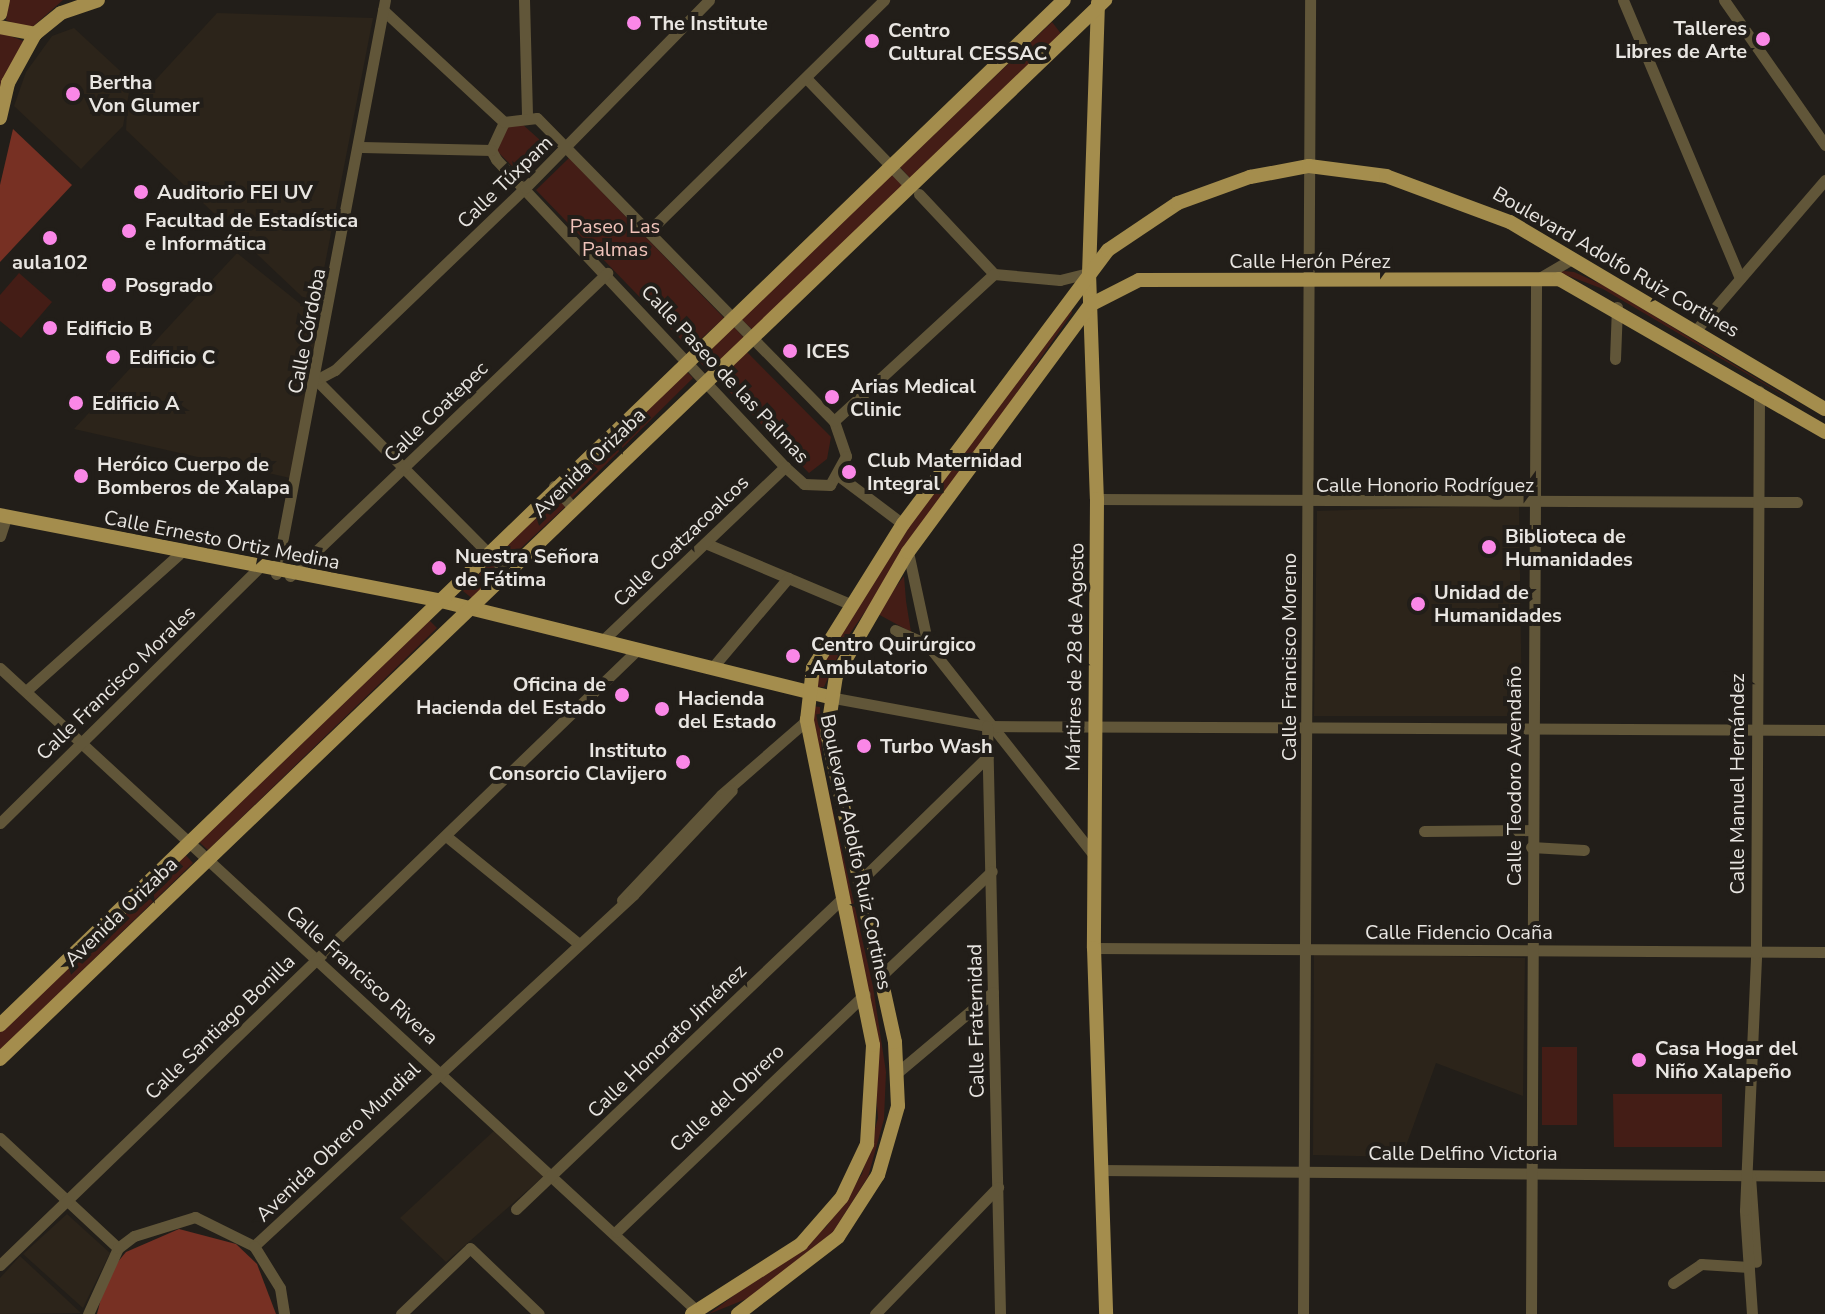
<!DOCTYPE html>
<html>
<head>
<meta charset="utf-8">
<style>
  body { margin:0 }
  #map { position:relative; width:1825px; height:1314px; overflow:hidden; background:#221e19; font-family:"Nunito Sans",sans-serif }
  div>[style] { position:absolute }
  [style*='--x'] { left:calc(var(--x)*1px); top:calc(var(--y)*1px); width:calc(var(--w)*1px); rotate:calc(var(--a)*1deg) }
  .built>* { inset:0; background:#2c241a }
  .green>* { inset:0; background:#441d16 }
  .forest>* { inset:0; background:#773023 }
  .minor>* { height:11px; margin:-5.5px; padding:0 5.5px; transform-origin:5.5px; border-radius:5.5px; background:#615639 }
  .major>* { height:14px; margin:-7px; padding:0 7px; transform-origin:7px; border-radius:7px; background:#a48d4d }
  .dots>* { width:22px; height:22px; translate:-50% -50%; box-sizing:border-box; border:4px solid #221e19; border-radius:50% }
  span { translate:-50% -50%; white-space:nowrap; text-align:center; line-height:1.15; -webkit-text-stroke:8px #221e19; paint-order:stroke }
  .poi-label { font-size:20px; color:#e8e5e1; font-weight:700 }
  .left { translate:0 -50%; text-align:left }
  .right { translate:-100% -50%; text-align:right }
  .street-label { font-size:20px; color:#e8e5e1 }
  .park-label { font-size:20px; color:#f0c3ba }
</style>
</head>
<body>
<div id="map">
  <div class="built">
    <i style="clip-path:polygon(217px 13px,373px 18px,316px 310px,126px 130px,127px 111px)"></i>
    <i style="clip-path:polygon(74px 28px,131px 81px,123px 126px,81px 169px,14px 106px,26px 72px,52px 36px)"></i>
    <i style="clip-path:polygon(237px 253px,323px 322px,290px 478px,74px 429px)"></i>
    <i style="clip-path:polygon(1519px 505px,1522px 716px,1314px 716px,1317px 511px)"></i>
    <i style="clip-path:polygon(1314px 953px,1525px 958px,1523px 1096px,1436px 1063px,1402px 1157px,1313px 1155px)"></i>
    <i style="clip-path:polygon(497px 1128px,546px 1174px,446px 1262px,400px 1218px)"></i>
    <i style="clip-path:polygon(67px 1214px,110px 1253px,83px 1308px,23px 1254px)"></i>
    <i style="clip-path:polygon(20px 1256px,81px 1313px,0 1314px,0 1278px)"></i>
  </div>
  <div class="green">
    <i style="clip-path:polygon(9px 0,63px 0,29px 30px,6px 20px)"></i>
    <i style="clip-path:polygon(1052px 22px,1062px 35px,910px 178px,900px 167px)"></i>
    <i style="clip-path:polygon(0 32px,26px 42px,0 94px)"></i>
    <i style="clip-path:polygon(521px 123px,541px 141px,514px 168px,496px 150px,508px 125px)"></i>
    <i style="clip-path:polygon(569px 158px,724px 318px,690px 349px,536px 190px)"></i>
    <i style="clip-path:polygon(892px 174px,903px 185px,753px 330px,740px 318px)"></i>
    <i style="clip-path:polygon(1553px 270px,1574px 272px,1605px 286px,1817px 415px,1603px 289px)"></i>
    <i style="clip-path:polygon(19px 273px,52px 302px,21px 338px,0 321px,0 295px)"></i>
    <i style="clip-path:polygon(1071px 297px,1072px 313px,844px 642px,824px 687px,814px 687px,818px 666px,967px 438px)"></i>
    <i style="clip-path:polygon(733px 326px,744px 338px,709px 372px,697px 359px)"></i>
    <i style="clip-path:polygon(744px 349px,831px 437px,827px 459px,809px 473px,714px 376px)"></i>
    <i style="clip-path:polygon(684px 369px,693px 378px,571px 499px,561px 487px)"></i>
    <i style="clip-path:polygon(558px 496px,566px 506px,504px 564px,495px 554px)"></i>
    <i style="clip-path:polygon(490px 563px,501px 574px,474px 600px,463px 591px)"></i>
    <i style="clip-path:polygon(904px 576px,906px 601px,911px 632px,876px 613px)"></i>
    <i style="clip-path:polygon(426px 617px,437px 628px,208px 850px,198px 841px)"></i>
    <i style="clip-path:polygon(812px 706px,820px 707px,822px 762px,873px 987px,886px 1072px,884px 1119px,868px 1177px,833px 1232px,751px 1297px,709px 1314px,826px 1227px,862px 1174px,878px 1118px,867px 989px,814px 766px)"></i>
    <i style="clip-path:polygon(183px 852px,193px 863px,0 1050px,0 1029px)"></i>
    <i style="clip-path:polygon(1542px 1047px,1577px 1047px,1577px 1125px,1542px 1125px)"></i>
    <i style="clip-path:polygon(1613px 1094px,1722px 1094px,1722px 1147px,1614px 1147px)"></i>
  </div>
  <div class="forest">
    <i style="clip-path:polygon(13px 129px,72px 185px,0 262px,0 185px)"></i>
    <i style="clip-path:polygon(179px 1229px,236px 1244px,257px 1264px,276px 1314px,97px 1314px,107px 1275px,126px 1252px)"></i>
  </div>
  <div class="minor">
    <i style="--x:524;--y:0;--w:116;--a:88.5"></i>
    <i style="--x:1623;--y:0;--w:302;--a:67.2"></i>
    <i style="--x:1724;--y:0;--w:177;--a:55.1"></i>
    <i style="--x:383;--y:10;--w:165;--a:42.8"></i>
    <i style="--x:807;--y:79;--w:149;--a:46.1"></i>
    <i style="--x:537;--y:118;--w:424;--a:45.6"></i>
    <i style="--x:834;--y:421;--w:37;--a:71"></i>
    <i style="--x:846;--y:456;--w:33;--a:119"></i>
    <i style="--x:830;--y:485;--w:26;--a:-178"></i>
    <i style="--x:804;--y:484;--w:25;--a:-138"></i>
    <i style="--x:785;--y:467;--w:422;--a:-133.2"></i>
    <i style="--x:496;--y:159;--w:10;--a:-119"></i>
    <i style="--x:491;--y:150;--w:31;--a:-65"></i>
    <i style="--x:504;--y:122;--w:33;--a:-7"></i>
    <i style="--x:362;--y:147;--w:129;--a:1.3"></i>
    <i style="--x:919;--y:194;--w:110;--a:46.8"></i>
    <i style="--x:994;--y:274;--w:66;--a:5.2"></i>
    <i style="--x:1060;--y:280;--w:30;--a:-14"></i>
    <i style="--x:651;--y:229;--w:327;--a:-44.5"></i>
    <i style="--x:1696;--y:330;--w:198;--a:-49.3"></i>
    <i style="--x:1615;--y:359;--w:52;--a:-87.8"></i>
    <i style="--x:834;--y:421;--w:217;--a:-42.6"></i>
    <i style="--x:839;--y:476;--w:80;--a:36.9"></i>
    <i style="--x:554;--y:486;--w:28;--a:49"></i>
    <i style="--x:1097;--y:499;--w:700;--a:0.25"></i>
    <i style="--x:0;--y:536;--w:20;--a:-72"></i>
    <i style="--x:705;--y:543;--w:155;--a:22.8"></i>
    <i style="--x:908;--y:552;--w:95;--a:77.9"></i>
    <i style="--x:928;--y:645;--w:266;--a:51.7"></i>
    <i style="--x:506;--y:571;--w:269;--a:-134.8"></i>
    <i style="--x:316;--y:380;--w:21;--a:-28"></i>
    <i style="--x:335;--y:370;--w:263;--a:-43.8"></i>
    <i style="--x:525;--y:188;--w:263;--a:-45.6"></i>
    <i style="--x:276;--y:574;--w:584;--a:-79.25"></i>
    <i style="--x:290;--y:576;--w:439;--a:-43.7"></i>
    <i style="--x:895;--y:630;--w:36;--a:24"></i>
    <i style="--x:602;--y:641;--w:253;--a:-43.6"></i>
    <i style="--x:0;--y:668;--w:948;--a:42.69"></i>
    <i style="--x:712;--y:668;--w:118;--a:-49.8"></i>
    <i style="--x:26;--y:691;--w:205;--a:-41.8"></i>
    <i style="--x:829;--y:697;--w:161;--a:10.4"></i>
    <i style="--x:987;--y:726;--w:838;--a:0.27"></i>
    <i style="--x:987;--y:726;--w:588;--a:88.73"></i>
    <i style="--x:0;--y:823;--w:362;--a:-44.6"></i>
    <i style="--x:1424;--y:831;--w:107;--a:-0.5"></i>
    <i style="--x:446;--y:836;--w:171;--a:39.1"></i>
    <i style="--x:1531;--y:847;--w:53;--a:3.2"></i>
    <i style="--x:861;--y:880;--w:177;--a:-44.3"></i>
    <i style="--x:622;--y:900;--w:144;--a:-46.7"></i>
    <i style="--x:721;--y:795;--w:114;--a:-41.1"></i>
    <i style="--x:1094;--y:948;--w:731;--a:0.31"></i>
    <i style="--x:882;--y:975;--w:151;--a:-43.4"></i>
    <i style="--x:898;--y:1072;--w:124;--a:-40.1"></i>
    <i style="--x:0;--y:1138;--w:161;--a:43"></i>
    <i style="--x:1100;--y:1170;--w:725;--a:0.47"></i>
    <i style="--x:1750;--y:1176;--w:86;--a:86"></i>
    <i style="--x:516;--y:1209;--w:451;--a:-43.6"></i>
    <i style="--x:616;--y:1232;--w:344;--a:-43.7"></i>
    <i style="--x:254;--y:1246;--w:517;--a:-42.8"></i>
    <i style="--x:633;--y:895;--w:144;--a:-46.7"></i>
    <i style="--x:0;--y:1265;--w:885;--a:-43.99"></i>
    <i style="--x:1673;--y:1283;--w:34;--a:-34"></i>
    <i style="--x:1701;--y:1264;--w:48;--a:3.6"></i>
    <i style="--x:88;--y:1314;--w:72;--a:-65.6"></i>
    <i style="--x:118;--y:1248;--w:20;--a:-37"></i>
    <i style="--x:134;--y:1236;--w:64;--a:-17.3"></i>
    <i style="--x:195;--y:1217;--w:66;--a:26.2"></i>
    <i style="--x:254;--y:1246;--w:49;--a:58.2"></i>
    <i style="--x:280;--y:1288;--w:26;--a:81"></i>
    <i style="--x:401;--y:1314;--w:95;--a:-43.7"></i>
    <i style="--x:470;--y:1248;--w:95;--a:43.7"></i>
    <i style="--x:875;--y:1314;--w:177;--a:-45.9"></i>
    <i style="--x:1303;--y:1314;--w:1314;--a:-89.69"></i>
    <i style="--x:1531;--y:1314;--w:1034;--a:-89.72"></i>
    <i style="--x:1536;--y:280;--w:42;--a:-30.3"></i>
    <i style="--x:1752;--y:1314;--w:104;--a:-93.9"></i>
    <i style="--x:1745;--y:1210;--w:257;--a:-87.5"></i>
    <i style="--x:1756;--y:953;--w:562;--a:-89.69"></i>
  </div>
  <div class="major">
    <i style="--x:1098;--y:3;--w:270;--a:91.9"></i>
    <i style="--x:1089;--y:273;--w:226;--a:88"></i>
    <i style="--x:1097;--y:499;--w:449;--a:90.4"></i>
    <i style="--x:1094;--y:948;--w:366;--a:88.1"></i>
    <i style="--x:0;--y:14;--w:14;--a:-78"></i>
    <i style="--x:0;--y:27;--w:36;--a:11"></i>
    <i style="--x:0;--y:118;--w:36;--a:-77"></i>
    <i style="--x:8;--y:83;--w:56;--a:-61.1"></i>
    <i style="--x:35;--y:34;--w:33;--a:-39"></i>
    <i style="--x:61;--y:13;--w:39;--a:-19"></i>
    <i style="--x:0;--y:515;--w:445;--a:11"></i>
    <i style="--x:437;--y:600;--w:404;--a:13.9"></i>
    <i style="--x:0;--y:1025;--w:1477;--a:-43.93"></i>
    <i style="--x:0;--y:1059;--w:1531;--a:-43.78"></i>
    <i style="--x:692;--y:1314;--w:130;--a:-32.7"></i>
    <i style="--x:801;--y:1244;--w:62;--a:-48.9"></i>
    <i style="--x:842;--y:1197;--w:59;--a:-64.7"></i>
    <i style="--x:867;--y:1144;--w:99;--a:-86.5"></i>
    <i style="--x:873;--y:1045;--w:332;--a:-101.5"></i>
    <i style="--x:807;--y:720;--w:52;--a:-83.4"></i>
    <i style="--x:813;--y:668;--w:170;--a:-58"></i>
    <i style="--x:903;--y:524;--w:342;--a:-53.2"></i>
    <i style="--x:1108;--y:250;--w:84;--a:-33.9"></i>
    <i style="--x:1178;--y:203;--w:77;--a:-19.9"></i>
    <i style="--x:1250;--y:177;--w:60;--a:-10.6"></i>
    <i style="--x:1309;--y:166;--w:78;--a:7.4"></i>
    <i style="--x:1386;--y:176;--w:132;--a:20.4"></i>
    <i style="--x:1510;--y:222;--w:366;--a:30.7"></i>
    <i style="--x:738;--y:1314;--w:126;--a:-37.6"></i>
    <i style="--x:838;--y:1237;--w:74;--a:-57.2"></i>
    <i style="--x:878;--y:1175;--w:72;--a:-73.8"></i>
    <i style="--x:898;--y:1106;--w:64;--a:-92.7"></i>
    <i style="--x:895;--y:1042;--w:315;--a:-102.4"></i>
    <i style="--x:827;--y:734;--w:59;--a:-81.2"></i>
    <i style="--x:836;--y:676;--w:143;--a:-59.9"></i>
    <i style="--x:908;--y:552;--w:307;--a:-53.6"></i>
    <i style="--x:1090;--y:305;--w:55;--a:-27"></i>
    <i style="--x:1139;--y:280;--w:420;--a:-0.1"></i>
    <i style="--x:1559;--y:279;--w:307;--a:29.9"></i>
  </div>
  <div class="dots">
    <i style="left:634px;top:23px;background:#fa87e7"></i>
    <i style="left:1763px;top:39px;background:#fa87e7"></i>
    <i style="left:872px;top:41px;background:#fa87e7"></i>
    <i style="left:73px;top:94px;background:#fa87e7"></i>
    <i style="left:141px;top:192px;background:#fa87e7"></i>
    <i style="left:129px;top:231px;background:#fa87e7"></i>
    <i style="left:50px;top:238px;background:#fa87e7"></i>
    <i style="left:109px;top:285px;background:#fa87e7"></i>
    <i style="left:50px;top:328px;background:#fa87e7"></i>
    <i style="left:790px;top:351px;background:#fa87e7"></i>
    <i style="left:113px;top:357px;background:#fa87e7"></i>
    <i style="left:832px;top:397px;background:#fa87e7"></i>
    <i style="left:76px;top:403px;background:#fa87e7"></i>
    <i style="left:849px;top:472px;background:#fa87e7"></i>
    <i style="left:81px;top:476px;background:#fa87e7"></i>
    <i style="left:1489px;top:547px;background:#fa87e7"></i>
    <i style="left:439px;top:568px;background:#fa87e7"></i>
    <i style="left:1418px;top:604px;background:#fa87e7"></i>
    <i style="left:793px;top:656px;background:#fa87e7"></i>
    <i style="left:622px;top:695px;background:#fa87e7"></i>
    <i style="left:662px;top:709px;background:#fa87e7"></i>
    <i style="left:864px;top:746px;background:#fa87e7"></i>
    <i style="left:683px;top:762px;background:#fa87e7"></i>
    <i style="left:1639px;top:1060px;background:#fa87e7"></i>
  </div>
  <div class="poi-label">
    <span class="left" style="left:650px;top:23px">The Institute</span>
    <span class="right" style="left:1747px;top:40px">Talleres<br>Libres de Arte</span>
    <span class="left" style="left:888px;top:42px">Centro<br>Cultural CESSAC</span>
    <span class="left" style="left:89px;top:94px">Bertha<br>Von Glumer</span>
    <span class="left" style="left:157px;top:192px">Auditorio FEI UV</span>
    <span class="left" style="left:145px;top:232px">Facultad de Estadística<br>e Informática</span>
    <span style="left:50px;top:262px">aula102</span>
    <span class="left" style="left:125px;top:285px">Posgrado</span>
    <span class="left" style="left:66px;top:328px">Edificio B</span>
    <span class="left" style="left:806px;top:351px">ICES</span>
    <span class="left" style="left:129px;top:357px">Edificio C</span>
    <span class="left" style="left:850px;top:398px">Arias Medical<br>Clinic</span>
    <span class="left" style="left:92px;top:403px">Edificio A</span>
    <span class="left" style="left:867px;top:472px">Club Maternidad<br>Integral</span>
    <span class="left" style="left:97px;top:476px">Heróico Cuerpo de<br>Bomberos de Xalapa</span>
    <span class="left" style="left:1505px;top:548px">Biblioteca de<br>Humanidades</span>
    <span class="left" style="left:455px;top:568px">Nuestra Señora<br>de Fátima</span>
    <span class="left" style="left:1434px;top:604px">Unidad de<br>Humanidades</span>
    <span class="left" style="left:811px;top:656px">Centro Quirúrgico<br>Ambulatorio</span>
    <span class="right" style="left:606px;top:696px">Oficina de<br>Hacienda del Estado</span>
    <span class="left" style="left:678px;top:710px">Hacienda<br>del Estado</span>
    <span class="left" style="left:880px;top:746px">Turbo Wash</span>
    <span class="right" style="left:667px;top:762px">Instituto<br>Consorcio Clavijero</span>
    <span class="left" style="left:1655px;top:1060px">Casa Hogar del<br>Niño Xalapeño</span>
  </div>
  <div class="street-label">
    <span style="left:505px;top:182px;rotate:-44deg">Calle Túxpam</span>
    <span style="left:1310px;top:261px">Calle Herón Pérez</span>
    <span style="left:1616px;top:262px;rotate:30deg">Boulevard Adolfo Ruiz Cortines</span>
    <span style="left:307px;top:331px;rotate:-79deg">Calle Córdoba</span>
    <span style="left:725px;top:374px;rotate:47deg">Calle Paseo de las Palmas</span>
    <span style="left:436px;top:412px;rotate:-44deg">Calle Coatepec</span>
    <span style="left:589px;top:463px;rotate:-44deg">Avenida Orizaba</span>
    <span style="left:1425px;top:485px">Calle Honorio Rodríguez</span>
    <span style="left:222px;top:540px;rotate:11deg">Calle Ernesto Ortiz Medina</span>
    <span style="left:681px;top:541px;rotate:-44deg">Calle Coatzacoalcos</span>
    <span style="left:1075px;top:657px;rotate:-89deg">Mártires de 28 de Agosto</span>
    <span style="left:1289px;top:657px;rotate:-90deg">Calle Francisco Moreno</span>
    <span style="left:116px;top:683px;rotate:-44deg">Calle Francisco Morales</span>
    <span style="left:1514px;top:776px;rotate:-90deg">Calle Teodoro Avendaño</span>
    <span style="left:1737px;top:784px;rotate:-90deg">Calle Manuel Hernández</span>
    <span style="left:856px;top:852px;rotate:78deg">Boulevard Adolfo Ruiz Cortines</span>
    <span style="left:121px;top:912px;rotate:-44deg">Avenida Orizaba</span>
    <span style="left:1459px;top:932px">Calle Fidencio Ocaña</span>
    <span style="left:362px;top:975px;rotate:42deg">Calle Francisco Rivera</span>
    <span style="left:976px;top:1021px;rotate:-91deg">Calle Fraternidad</span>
    <span style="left:220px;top:1027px;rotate:-44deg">Calle Santiago Bonilla</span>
    <span style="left:667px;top:1041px;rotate:-44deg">Calle Honorato Jiménez</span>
    <span style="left:727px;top:1098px;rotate:-43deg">Calle del Obrero</span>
    <span style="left:338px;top:1142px;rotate:-44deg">Avenida Obrero Mundial</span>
    <span style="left:1463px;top:1153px">Calle Delfino Victoria</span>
  </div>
  <div class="park-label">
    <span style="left:615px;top:238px">Paseo Las<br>Palmas</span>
  </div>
</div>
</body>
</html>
